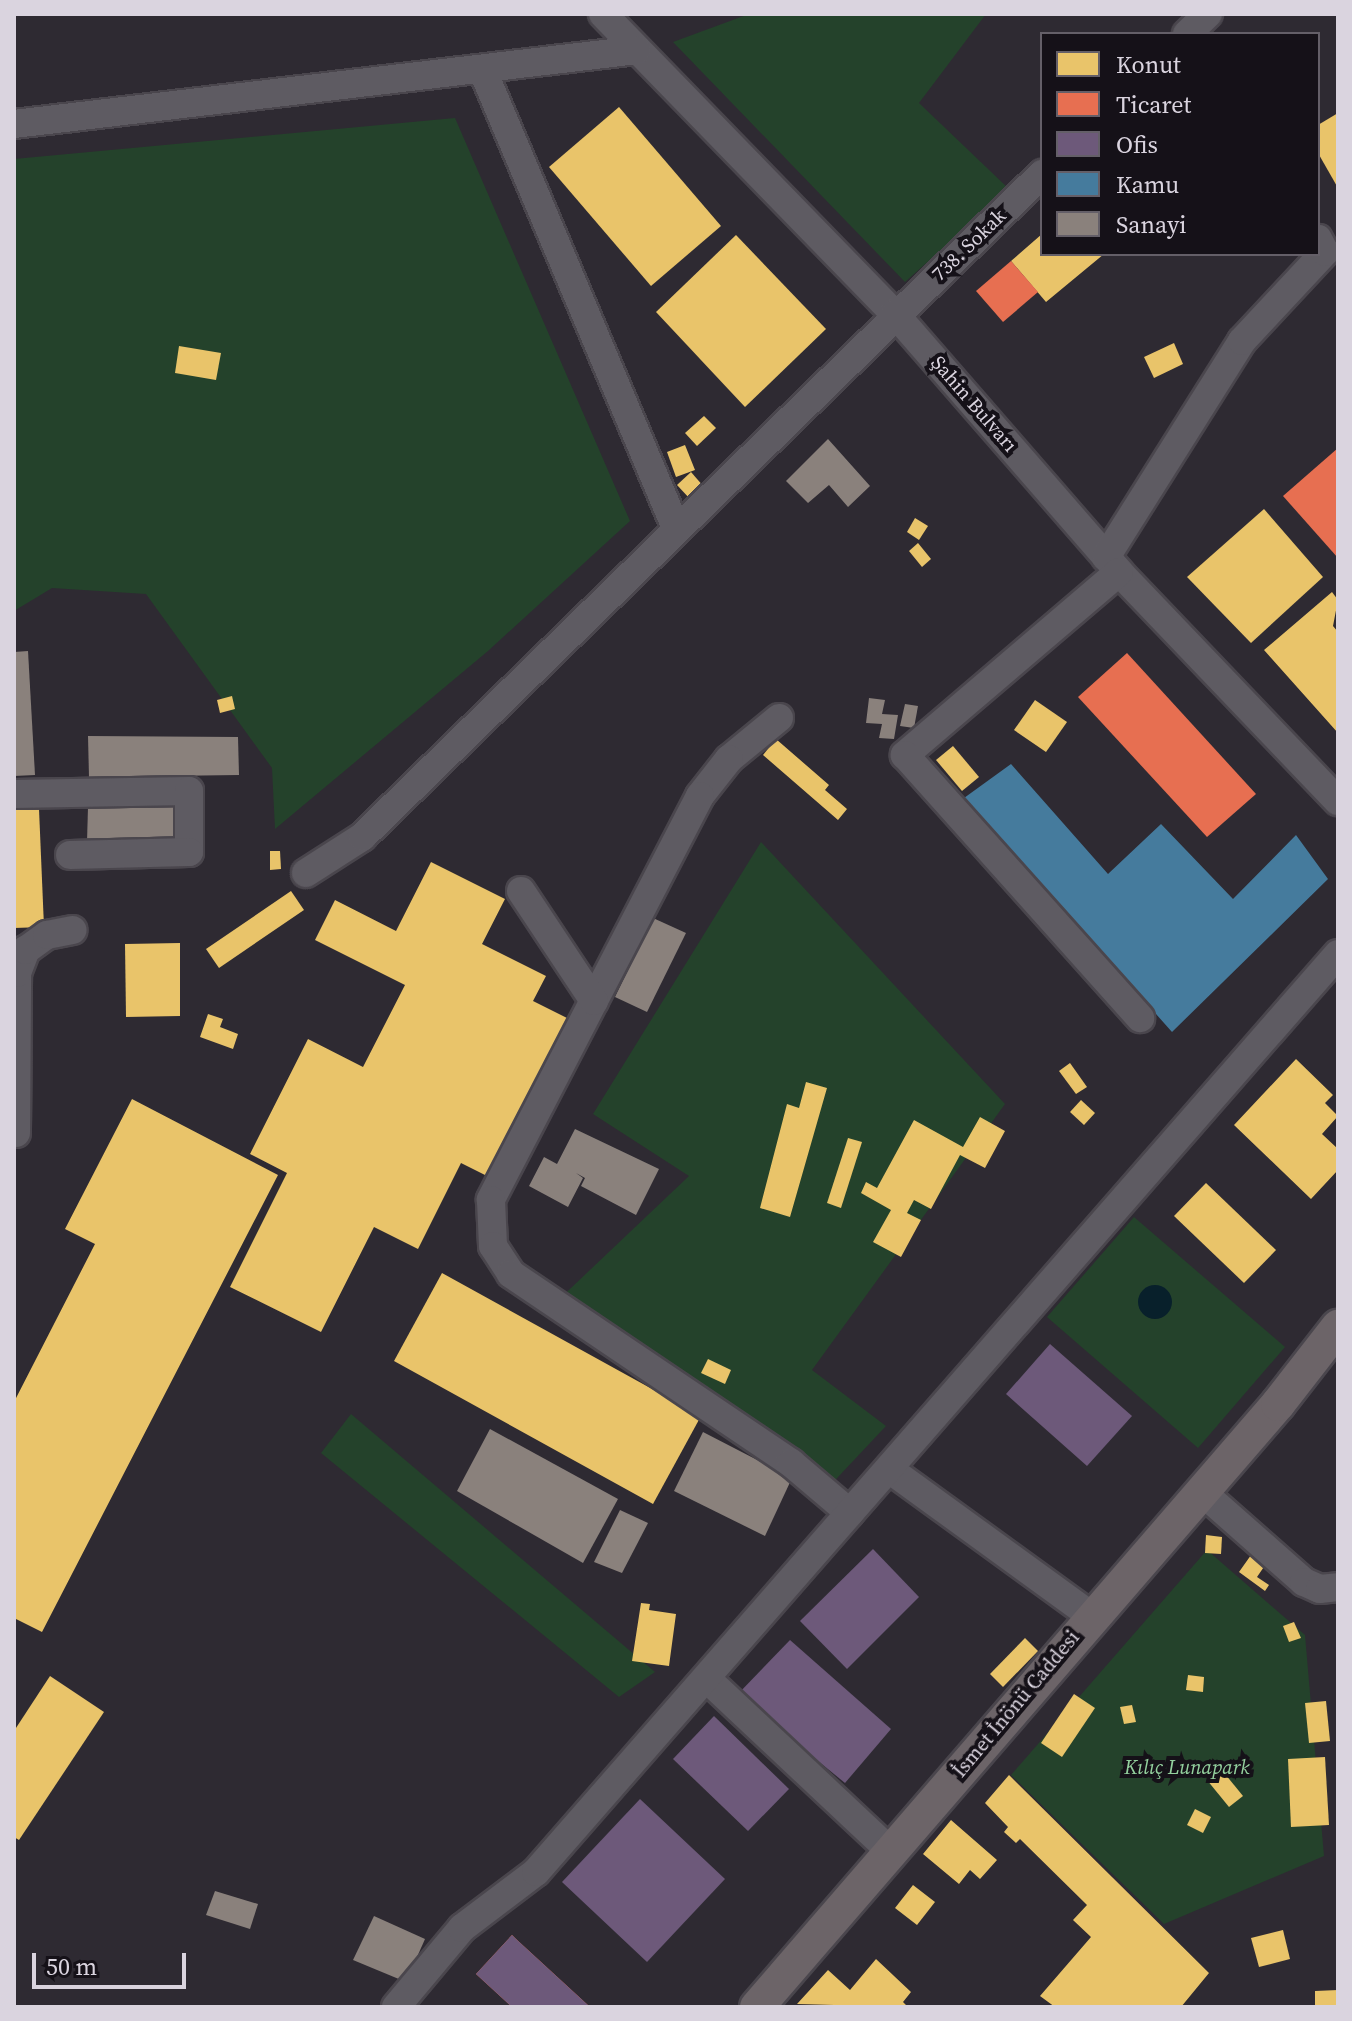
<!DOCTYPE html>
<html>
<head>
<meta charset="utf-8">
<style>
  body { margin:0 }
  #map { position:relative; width:1352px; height:2021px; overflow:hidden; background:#2e2a32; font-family:"Source Serif 4",serif }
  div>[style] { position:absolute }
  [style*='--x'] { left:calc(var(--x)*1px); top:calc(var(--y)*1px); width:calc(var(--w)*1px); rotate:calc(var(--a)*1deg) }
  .green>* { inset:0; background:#24422b }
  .water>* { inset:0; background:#08202b }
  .round { border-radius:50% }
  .homes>* { inset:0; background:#e9c46a }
  .shops>* { inset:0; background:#e76f51 }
  .offices>* { inset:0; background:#6d597a }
  .public>* { inset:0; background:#457b9d }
  .industry>* { inset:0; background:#8a817c }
  .roads { filter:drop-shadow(2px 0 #4a464d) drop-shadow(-2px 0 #4a464d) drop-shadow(0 2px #4a464d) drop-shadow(0 -2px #4a464d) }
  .minor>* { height:28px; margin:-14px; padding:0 14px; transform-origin:14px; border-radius:14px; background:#5e5b62 }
  .major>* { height:34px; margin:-17px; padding:0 17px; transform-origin:17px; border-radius:17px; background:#6c6468 }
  span { translate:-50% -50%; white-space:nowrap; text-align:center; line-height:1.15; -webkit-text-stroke:8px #151118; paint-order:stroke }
  .street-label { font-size:20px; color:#dad4df }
  .park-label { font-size:20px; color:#94d19e; font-style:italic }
  .frame { position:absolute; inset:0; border:16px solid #dad4df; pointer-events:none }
  .legend { position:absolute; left:1040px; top:32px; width:280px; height:224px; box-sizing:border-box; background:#151118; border:2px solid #645f68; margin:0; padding:10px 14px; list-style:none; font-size:24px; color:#dad4df }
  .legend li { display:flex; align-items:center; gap:16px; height:40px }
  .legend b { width:40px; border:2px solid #645f68 }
  .scale { position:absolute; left:32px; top:1953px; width:154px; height:36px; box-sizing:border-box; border:4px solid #dad4df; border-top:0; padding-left:10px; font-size:24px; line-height:28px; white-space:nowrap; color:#dad4df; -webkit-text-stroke:6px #151118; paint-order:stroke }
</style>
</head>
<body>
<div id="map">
  <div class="green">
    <i style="clip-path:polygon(749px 14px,986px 14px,919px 103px,1009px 189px,905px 282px,673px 42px)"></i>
    <i style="clip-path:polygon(455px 118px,630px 521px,488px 651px,275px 829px,272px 768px,146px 594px,52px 588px,14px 611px,14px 159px)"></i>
    <i style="clip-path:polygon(761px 842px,1005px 1104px,812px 1370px,886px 1426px,823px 1493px,552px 1306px,689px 1176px,593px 1114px)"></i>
    <i style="clip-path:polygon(1134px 1217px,1285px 1347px,1198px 1448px,1047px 1317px)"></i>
    <i style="clip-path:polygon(351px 1414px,655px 1672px,619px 1697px,321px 1453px)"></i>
    <i style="clip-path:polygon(1207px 1550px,1305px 1635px,1324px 1856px,1164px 1924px,1011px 1775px)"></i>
  </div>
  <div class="water">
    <i class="round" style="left:1138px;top:1285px;width:34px;height:34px"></i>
  </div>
  <div class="homes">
    <i style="clip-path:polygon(619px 107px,721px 226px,651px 286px,549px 167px)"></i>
    <i style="clip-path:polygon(1338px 113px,1338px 188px,1318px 153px,1318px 125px)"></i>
    <i style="clip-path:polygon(1042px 234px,1042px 254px,1104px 254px,1046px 302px,1011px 261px)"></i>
    <i style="clip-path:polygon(736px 235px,826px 329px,745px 407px,656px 312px)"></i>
    <i style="clip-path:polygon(1174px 343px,1183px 364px,1154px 378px,1144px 357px)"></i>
    <i style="clip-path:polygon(179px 346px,221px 353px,216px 380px,175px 373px)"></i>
    <i style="clip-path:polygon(704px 416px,716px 428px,697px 446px,685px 433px)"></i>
    <i style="clip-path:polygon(685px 445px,695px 470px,676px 477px,667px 452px)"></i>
    <i style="clip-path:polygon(691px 472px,704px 487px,690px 499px,677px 485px)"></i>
    <i style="clip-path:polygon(1264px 509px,1323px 577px,1251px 643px,1187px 577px)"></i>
    <i style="clip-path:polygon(915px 518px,928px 526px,919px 540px,907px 532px)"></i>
    <i style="clip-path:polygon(918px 543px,931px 559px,922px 567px,909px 551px)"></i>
    <i style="clip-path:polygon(1332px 592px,1338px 600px,1333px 626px,1338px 632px,1338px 733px,1264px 650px)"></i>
    <i style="clip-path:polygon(232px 696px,235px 709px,220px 713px,217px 700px)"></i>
    <i style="clip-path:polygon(1035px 700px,1067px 722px,1046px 752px,1014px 730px)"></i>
    <i style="clip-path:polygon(776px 739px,829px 785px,825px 790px,847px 809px,838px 820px,763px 755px)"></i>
    <i style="clip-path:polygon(953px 746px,979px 777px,962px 791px,936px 760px)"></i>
    <i style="clip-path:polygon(39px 809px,44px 927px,14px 928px,14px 810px)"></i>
    <i style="clip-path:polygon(270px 851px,280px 851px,281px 869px,270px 870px)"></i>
    <i style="clip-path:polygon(431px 862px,505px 899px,482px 944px,546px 976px,533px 1001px,571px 1020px,491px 1178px,461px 1163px,418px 1249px,374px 1227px,321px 1332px,230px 1287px,287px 1173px,250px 1154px,308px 1039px,363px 1067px,405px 985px,315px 940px,335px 900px,396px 931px)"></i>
    <i style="clip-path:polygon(291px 891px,304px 910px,219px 968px,206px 949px)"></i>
    <i style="clip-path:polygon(180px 943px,180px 1016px,126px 1017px,125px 944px)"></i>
    <i style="clip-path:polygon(208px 1014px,223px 1019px,220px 1027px,238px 1034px,233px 1049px,200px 1037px)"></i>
    <i style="clip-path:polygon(1296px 1059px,1333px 1095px,1325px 1103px,1338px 1116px,1322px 1134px,1338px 1149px,1338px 1170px,1311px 1199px,1234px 1125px)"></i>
    <i style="clip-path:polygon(1070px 1063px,1087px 1087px,1076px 1094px,1059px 1071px)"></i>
    <i style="clip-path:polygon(806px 1082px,827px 1088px,790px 1217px,760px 1208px,787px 1104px,799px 1108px)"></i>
    <i style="clip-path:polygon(132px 1099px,278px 1175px,42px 1632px,14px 1618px,14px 1402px,95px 1244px,65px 1229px)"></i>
    <i style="clip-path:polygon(1081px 1100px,1095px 1113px,1084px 1125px,1070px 1112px)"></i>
    <i style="clip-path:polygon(980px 1117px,1005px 1131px,985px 1168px,960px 1155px,931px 1209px,914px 1200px,907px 1213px,921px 1220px,901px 1257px,873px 1242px,891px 1210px,861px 1193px,866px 1182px,877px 1188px,914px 1120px,963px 1147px)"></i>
    <i style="clip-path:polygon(848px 1138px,862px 1142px,841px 1208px,827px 1203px)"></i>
    <i style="clip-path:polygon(1206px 1183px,1276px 1250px,1244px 1283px,1174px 1216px)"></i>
    <i style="clip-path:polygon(442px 1273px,701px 1416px,653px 1504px,394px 1361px)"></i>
    <i style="clip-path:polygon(708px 1359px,731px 1370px,725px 1384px,701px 1373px)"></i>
    <i style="clip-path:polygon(1206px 1535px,1222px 1537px,1221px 1554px,1205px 1553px)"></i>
    <i style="clip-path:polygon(1256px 1548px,1270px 1558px,1257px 1577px,1269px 1585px,1265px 1591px,1239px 1572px)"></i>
    <i style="clip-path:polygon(641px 1603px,650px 1604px,649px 1610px,676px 1614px,669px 1666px,632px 1661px)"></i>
    <i style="clip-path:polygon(1294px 1622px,1301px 1638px,1289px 1642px,1283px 1626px)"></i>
    <i style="clip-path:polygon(1025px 1638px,1038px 1651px,1003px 1687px,990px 1674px)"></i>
    <i style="clip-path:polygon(1188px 1675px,1204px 1677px,1203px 1692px,1186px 1690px)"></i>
    <i style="clip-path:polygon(50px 1676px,104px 1712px,19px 1840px,14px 1837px,14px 1731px)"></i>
    <i style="clip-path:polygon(1074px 1694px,1095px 1708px,1062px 1757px,1041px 1743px)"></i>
    <i style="clip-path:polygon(1326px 1701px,1330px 1741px,1309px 1743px,1305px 1703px)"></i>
    <i style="clip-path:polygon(1132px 1705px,1136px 1722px,1124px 1724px,1120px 1707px)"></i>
    <i style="clip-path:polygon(1325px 1757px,1329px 1825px,1291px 1827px,1288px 1759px)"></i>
    <i style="clip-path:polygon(1221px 1769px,1243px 1796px,1229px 1807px,1207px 1780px)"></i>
    <i style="clip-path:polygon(1009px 1775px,1209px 1973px,1181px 2007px,1055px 2007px,1040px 1996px,1091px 1937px,1073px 1920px,1087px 1905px,1020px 1839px,1016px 1843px,1004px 1832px,1008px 1827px,985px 1803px)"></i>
    <i style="clip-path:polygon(1195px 1809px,1211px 1817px,1203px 1833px,1187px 1825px)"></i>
    <i style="clip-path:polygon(951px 1820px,997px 1860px,980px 1879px,970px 1870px,959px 1884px,923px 1854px)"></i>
    <i style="clip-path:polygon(913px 1885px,935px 1902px,917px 1925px,895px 1908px)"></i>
    <i style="clip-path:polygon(1283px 1930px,1290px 1959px,1259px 1967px,1251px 1938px)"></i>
    <i style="clip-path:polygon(876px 1959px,911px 1992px,903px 2002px,908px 2007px,797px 2004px,828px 1970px,850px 1990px)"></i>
    <i style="clip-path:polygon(1338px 1990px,1338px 2007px,1315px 2007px,1315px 1991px)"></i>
  </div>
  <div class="shops">
    <i style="clip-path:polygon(1011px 261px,1038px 292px,1003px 322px,976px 291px)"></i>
    <i style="clip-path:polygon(1338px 448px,1338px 558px,1283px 496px)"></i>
    <i style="clip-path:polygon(1127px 653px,1256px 794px,1207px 837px,1078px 697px)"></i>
    <i style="clip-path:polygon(512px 1935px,516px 1939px,590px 2007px,512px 2007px,476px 1974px)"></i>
  </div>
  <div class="offices">
    <i style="clip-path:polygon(1050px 1344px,1132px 1416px,1087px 1466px,1006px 1394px)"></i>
    <i style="clip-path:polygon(873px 1549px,919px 1597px,847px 1669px,800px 1621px)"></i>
    <i style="clip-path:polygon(790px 1640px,891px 1729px,845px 1783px,737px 1695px)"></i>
    <i style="clip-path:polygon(714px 1716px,789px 1789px,748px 1831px,673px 1759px)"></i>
    <i style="clip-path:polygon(640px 1799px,725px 1879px,647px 1962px,562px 1882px)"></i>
    <i style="clip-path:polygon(512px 1935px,516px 1939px,590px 2007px,512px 2007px,476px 1974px)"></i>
  </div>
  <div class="public">
    <i style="clip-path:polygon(1011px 764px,1108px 874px,1161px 824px,1233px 899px,1296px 835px,1328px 879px,1172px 1032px,964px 798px)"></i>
  </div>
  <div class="industry">
    <i style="clip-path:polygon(828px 439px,870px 486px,848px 507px,829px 485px,808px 503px,786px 481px)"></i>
    <i style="clip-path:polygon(28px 651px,35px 775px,14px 776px,14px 652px)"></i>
    <i style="clip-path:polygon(869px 698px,885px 700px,882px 714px,898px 715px,894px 739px,879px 738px,882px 724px,866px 723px)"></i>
    <i style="clip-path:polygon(905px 704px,918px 706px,914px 728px,900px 726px)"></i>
    <i style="clip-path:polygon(88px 736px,238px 737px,239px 775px,89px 777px)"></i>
    <i style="clip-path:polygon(183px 806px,183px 841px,87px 842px,88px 807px)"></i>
    <i style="clip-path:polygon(653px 918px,686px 933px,647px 1012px,615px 997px)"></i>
    <i style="clip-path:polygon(575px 1129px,659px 1169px,636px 1215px,581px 1186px,585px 1178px,576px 1173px,583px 1178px,568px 1207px,529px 1186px,544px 1157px,557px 1164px)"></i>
    <i style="clip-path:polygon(490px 1429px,618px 1499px,583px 1563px,457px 1491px)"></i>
    <i style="clip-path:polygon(703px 1432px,792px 1478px,765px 1536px,674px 1491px)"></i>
    <i style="clip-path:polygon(620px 1510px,648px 1523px,622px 1573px,594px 1562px)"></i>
    <i style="clip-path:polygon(215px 1891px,258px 1904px,250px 1929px,206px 1915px)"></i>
    <i style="clip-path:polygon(374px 1916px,425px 1939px,406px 1982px,353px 1960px)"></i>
  </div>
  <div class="roads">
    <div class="minor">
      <i style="--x:603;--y:14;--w:419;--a:45.8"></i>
      <i style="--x:895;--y:314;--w:342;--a:49"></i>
      <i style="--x:1119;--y:572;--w:317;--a:46.3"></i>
      <i style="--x:1187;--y:34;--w:29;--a:-44"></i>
      <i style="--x:483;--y:71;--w:497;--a:67.1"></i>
      <i style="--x:14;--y:124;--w:627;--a:-6.77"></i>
      <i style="--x:1106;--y:557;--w:255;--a:-57.8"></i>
      <i style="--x:1242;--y:341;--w:122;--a:-47"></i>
      <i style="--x:1325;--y:252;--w:15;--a:-118"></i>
      <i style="--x:1119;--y:572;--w:282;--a:139.5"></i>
      <i style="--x:905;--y:755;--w:353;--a:48.2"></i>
      <i style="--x:779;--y:718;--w:65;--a:140.6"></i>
      <i style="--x:729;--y:759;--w:47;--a:128.1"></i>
      <i style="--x:700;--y:796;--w:455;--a:117.4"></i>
      <i style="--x:491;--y:1200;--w:46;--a:87.5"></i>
      <i style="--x:493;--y:1246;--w:33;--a:57"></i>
      <i style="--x:511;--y:1274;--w:338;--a:34"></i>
      <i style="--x:791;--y:1463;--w:77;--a:40.3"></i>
      <i style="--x:14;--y:794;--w:175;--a:-1"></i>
      <i style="--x:189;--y:791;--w:61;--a:90"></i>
      <i style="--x:189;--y:852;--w:119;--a:178.6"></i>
      <i style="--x:306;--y:873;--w:67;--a:-32.7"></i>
      <i style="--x:362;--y:837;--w:950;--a:-44.27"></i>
      <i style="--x:521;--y:891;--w:132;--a:56.4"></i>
      <i style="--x:16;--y:1133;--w:160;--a:-89.6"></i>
      <i style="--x:17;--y:973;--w:25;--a:-69"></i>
      <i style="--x:26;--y:950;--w:26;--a:-36"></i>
      <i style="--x:47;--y:935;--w:26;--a:-11"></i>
      <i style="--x:889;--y:1469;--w:250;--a:36"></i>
      <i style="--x:1202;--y:1492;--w:136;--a:41.4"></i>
      <i style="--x:1304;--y:1582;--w:17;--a:24"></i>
      <i style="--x:1320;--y:1589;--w:18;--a:-6"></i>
      <i style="--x:707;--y:1679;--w:251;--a:43.2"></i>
      <i style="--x:396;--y:2007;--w:103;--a:-50.1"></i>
      <i style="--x:462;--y:1928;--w:93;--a:-37.1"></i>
      <i style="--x:536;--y:1872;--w:1219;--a:-48.86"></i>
    </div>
    <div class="major">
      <i style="--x:757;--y:2007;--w:797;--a:-49.17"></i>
      <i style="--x:1278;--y:1404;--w:98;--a:-52.1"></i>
    </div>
  </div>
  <div class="street-label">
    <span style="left:969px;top:245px;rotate:-44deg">738. Sokak</span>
    <span style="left:974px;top:404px;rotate:49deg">Şahin Bulvarı</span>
    <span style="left:1016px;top:1704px;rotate:-50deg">İsmet İnönü Caddesi</span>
  </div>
  <div class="park-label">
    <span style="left:1187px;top:1767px">Kılıç Lunapark</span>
  </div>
  <div class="frame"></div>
  <ul class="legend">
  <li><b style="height:22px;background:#e9c46a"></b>Konut</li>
  <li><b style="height:22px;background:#e76f51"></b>Ticaret</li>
  <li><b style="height:22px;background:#6d597a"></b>Ofis</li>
  <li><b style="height:22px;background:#457b9d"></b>Kamu</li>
  <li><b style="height:22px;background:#8a817c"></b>Sanayi</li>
  </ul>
  <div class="scale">50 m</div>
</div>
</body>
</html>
